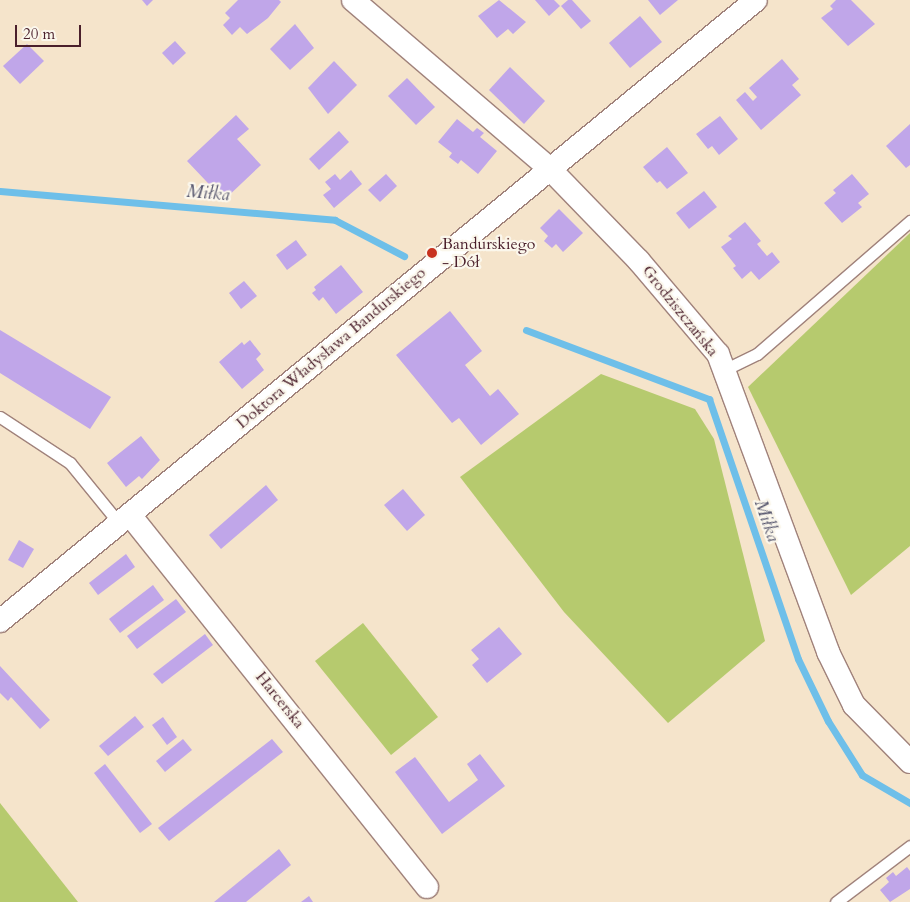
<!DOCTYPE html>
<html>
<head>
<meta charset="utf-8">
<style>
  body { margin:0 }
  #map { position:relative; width:910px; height:902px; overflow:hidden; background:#f5e4cb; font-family:Cardo,serif }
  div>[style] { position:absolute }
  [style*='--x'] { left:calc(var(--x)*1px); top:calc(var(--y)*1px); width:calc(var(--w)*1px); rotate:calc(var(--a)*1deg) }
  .green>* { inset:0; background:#b6ca6e }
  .stream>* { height:7px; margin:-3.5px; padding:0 3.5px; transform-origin:3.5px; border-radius:3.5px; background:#6ebfe9 }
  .building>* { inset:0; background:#c0a6e9 }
  .roads { filter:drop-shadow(1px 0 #a0827b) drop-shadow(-1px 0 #a0827b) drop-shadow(0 1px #a0827b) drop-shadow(0 -1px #a0827b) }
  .lane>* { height:11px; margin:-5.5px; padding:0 5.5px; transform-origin:5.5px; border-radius:5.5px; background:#fff }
  .street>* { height:22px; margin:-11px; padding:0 11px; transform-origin:11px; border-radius:11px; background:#fff }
  .dots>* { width:14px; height:14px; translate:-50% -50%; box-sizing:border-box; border:2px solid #fbf7ec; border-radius:50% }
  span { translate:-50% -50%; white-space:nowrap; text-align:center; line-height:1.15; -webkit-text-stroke:4.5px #fbf7ec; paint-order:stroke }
  .poi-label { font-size:16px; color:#4a1f2b }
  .left { translate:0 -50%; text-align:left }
  .street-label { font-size:16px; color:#4a1f2b }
  .water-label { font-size:18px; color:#57576e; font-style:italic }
  .scale { position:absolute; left:15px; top:25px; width:66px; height:22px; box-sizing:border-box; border:2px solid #4a1f2b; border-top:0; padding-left:6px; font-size:15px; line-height:18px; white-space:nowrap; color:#4a1f2b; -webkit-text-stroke:4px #fbf7ec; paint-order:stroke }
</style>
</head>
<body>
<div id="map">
  <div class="green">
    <i style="clip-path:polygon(910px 233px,910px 546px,851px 595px,748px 387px)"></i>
    <i style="clip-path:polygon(601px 374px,695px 409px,714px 439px,765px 641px,668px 723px,564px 612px,460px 477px)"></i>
    <i style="clip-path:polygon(363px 623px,438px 717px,391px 755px,315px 661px)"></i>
    <i style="clip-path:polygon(0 803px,78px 902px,0 902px)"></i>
  </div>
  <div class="stream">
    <i style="--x:0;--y:191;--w:336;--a:4.9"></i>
    <i style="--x:335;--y:220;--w:78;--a:27.6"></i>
    <i style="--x:526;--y:330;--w:196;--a:20.7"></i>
    <i style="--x:709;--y:399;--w:275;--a:71.1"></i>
    <i style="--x:798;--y:659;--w:69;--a:64.2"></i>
    <i style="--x:828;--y:721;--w:64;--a:57.8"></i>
    <i style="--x:862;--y:775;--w:56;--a:30.3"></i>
  </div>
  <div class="building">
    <i style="clip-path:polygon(142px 0,153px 0,147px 6px)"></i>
    <i style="clip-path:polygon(238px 0,279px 0,281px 2px,268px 18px,247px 34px,240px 27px,232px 35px,223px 25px,230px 18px,225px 13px)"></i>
    <i style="clip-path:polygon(499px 0,526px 22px,513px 34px,508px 29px,497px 38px,478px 16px)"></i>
    <i style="clip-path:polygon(535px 0,554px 0,560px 6px,549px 16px)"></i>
    <i style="clip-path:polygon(568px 0,572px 0,591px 21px,581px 29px,561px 6px)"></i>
    <i style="clip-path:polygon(648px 0,678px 0,660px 15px)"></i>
    <i style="clip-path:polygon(836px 0,851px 0,875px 24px,848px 46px,821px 18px,833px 9px,830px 6px)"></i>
    <i style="clip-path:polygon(640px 16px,662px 42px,630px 68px,609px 43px)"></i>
    <i style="clip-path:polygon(295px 24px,314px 48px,290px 70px,270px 49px)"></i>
    <i style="clip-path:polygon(175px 41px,186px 53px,173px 65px,162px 53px)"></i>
    <i style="clip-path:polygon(27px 44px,44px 61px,20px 84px,3px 66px)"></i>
    <i style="clip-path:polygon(782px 59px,799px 79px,792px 85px,801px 95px,761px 130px,736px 100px,745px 92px,753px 101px,757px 97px,749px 88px)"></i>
    <i style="clip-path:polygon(334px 61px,357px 85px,328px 114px,308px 88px)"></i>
    <i style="clip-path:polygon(510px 67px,545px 101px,524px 124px,489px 90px)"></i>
    <i style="clip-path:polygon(407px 78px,435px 107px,416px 125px,388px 96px)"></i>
    <i style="clip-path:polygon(236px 115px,249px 129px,237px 139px,261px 165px,224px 200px,187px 161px)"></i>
    <i style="clip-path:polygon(720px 116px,738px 139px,719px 155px,712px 146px,708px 149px,696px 134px)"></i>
    <i style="clip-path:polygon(457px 119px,473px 132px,477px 128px,484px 133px,480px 137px,497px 151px,478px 174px,461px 160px,458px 164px,449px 157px,452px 153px,438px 142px)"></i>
    <i style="clip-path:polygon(910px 124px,910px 165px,906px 168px,886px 146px)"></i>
    <i style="clip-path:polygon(339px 131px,349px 142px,319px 170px,309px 159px)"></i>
    <i style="clip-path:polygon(667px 147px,688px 173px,667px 189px,660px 181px,657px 183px,643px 167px)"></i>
    <i style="clip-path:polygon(351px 170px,362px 184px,334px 208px,323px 195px,331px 189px,325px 182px,335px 174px,340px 180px)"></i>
    <i style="clip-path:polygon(386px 174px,397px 186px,380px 202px,368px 190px)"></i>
    <i style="clip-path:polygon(852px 174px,869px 194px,858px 203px,862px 207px,842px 223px,824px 203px,836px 193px,833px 190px)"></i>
    <i style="clip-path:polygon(704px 191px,717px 207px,689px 229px,676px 213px)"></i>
    <i style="clip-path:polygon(559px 209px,583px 233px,563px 252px,556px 244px,552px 248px,544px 241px,548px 236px,540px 228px)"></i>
    <i style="clip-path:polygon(745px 222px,761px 241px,757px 244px,767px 256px,772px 252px,780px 262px,759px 280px,751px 271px,742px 279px,733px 268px,736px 266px,721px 247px,732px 239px,728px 236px)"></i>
    <i style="clip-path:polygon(296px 240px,307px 255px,287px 270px,276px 255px)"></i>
    <i style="clip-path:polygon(341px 265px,363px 292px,336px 314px,323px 297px,319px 301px,312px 293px,316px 290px,314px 287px)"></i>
    <i style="clip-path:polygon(244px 281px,257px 296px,241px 309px,229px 293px)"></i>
    <i style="clip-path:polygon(450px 311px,482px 351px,465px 365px,490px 396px,498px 389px,519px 414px,481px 445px,459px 418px,452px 423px,396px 355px)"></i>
    <i style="clip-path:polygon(0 330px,111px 397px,90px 429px,0 373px)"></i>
    <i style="clip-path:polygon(250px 340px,261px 354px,256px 359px,264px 370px,242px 389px,219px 362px,242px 342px,244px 345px)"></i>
    <i style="clip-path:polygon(141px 436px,160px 460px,142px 479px,139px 476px,126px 487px,107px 463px)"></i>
    <i style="clip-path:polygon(266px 485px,278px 500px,221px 549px,209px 535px)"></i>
    <i style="clip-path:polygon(403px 489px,425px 515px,407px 531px,384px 505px)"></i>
    <i style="clip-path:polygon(19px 540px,34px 549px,23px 568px,8px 560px)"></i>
    <i style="clip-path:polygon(126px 554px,135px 567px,98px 595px,89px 583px)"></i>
    <i style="clip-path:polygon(153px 585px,164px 600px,120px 633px,109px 619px)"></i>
    <i style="clip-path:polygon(176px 599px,186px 612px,137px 649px,127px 636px)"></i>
    <i style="clip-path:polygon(499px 627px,522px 654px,487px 683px,472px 665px,479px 659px,471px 650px)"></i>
    <i style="clip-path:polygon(205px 634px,213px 645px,162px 684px,153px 674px)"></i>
    <i style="clip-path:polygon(0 666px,50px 720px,40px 729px,11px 697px,8px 701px,0 693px)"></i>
    <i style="clip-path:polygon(135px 716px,144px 727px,108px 756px,99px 746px)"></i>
    <i style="clip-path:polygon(163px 717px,177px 737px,167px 745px,152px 725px)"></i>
    <i style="clip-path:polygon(183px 739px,192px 750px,165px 772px,156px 761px)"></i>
    <i style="clip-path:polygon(272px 739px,283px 752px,169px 841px,158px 828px)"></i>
    <i style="clip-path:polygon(480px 754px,505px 786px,442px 834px,395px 772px,415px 757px,449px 802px,478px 780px,467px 764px)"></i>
    <i style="clip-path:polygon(105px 764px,152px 824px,140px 833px,94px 773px)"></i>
    <i style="clip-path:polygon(279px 849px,291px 865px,246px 902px,214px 902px)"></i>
    <i style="clip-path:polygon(907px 867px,910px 871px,910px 889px,890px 902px,880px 890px,889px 882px,886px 878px,893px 872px,896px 876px)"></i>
    <i style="clip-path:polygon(309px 896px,313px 902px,301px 902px)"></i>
  </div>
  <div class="roads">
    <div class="lane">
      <i style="--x:724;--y:370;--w:37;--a:-26"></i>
      <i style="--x:757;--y:354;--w:203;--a:-41"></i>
      <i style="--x:0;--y:417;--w:84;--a:33.3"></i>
      <i style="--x:70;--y:463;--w:77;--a:50.8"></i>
      <i style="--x:836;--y:902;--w:93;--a:-37.1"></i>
    </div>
    <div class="street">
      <i style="--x:353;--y:0;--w:258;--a:40.6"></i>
      <i style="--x:549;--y:168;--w:129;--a:45.9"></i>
      <i style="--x:639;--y:261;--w:122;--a:49.7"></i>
      <i style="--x:718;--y:354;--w:318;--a:69.7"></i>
      <i style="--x:828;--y:652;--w:59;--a:63.9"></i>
      <i style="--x:854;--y:705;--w:80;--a:45.5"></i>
      <i style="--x:130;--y:515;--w:476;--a:51.4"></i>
      <i style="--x:0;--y:621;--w:978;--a:-39.4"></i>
    </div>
  </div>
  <div class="dots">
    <i style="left:432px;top:253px;background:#c8321e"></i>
  </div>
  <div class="poi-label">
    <span class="left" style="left:442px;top:253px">Bandurskiego<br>- Dół</span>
  </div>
  <div class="street-label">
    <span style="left:680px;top:311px;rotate:51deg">Grodziszczańska</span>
    <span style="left:331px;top:348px;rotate:-40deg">Doktora Władysława Bandurskiego</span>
    <span style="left:280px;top:700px;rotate:51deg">Harcerska</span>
  </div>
  <div class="water-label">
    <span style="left:208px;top:194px;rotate:5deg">Miłka</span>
    <span style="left:766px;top:521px;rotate:71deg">Miłka</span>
  </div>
  <div class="scale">20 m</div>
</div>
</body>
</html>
